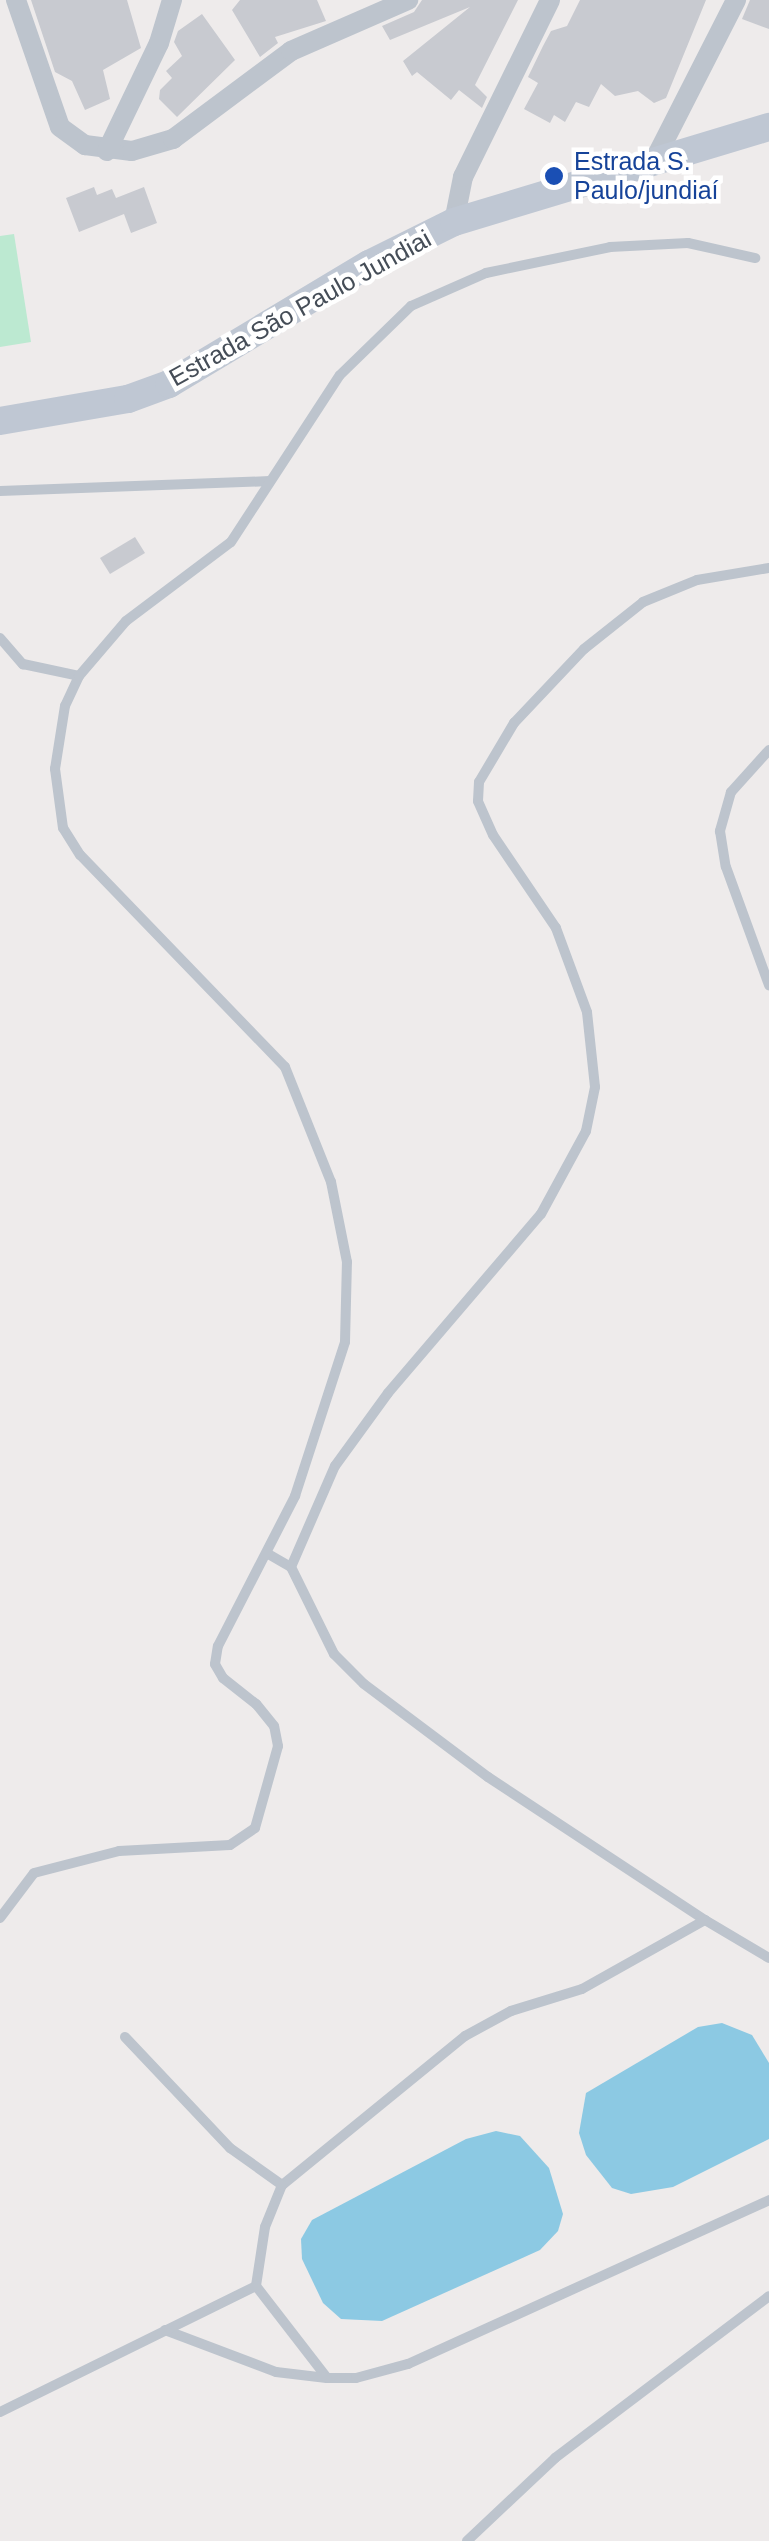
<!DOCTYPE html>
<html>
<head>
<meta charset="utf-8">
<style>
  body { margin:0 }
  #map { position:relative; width:769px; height:2541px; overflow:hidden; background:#eeebeb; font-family:Arial,sans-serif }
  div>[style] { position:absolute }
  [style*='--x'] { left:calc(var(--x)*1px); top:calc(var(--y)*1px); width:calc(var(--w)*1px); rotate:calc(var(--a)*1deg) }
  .green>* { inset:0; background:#bce9d1 }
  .water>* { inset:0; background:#8cc9e3 }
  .building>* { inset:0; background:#c8cad0 }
  .lane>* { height:10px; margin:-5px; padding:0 5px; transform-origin:5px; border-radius:5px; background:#bdc4cd }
  .street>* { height:20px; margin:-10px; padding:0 10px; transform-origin:10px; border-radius:10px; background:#bdc4cd }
  .secondary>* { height:28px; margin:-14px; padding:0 14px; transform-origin:14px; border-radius:14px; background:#bfc7d3 }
  .dots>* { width:28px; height:28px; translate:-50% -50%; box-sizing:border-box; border:5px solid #fff; border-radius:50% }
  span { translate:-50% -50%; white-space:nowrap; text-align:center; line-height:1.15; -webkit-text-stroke:9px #fff; paint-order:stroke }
  .transit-label { font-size:25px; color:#164399 }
  .left { translate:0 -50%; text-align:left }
  .street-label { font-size:25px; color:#454d57 }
</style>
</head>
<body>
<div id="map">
  <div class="green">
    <i style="clip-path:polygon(14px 234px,31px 342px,0 347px,0 236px)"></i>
  </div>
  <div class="water">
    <i style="clip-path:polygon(722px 2023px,752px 2035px,769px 2063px,769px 2139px,673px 2187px,631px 2194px,612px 2188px,586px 2155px,579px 2133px,586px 2093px,698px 2027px)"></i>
    <i style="clip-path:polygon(496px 2131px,520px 2136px,549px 2168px,563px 2214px,558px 2231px,540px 2250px,382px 2321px,341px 2319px,323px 2303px,302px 2259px,301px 2239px,312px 2220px,466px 2139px)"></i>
  </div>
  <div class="building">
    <i style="clip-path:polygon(31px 0,127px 0,141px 48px,103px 70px,110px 99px,85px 110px,72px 81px,55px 72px)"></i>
    <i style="clip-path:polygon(240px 0,317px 0,326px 21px,275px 37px,278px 43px,260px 57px,232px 10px)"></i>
    <i style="clip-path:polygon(422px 0,518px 0,475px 85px,487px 97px,482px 108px,459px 90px,451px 100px,417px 72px,412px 76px,403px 61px,470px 7px,390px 40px,382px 26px,414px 12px)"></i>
    <i style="clip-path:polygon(580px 0,706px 0,666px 98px,654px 103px,638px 91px,615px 96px,601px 84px,589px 107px,576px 102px,565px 122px,554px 115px,550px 123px,524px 109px,538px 83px,528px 77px,543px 46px,551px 31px,567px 26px)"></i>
    <i style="clip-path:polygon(750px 0,769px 0,769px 29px,742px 19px)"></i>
    <i style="clip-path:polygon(202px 14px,235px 60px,177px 117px,159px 99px,160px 90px,172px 78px,166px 71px,182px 56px,174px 42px,178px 31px)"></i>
    <i style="clip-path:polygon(94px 187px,97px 195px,112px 189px,116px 198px,144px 187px,157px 223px,131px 233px,124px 214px,79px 232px,66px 198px)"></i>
    <i style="clip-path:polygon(135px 537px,145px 553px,110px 574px,100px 558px)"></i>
  </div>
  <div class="lane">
    <i style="--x:0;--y:491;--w:270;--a:-2.1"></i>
    <i style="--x:0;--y:638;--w:35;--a:49"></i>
    <i style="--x:23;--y:664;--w:57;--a:12.1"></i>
    <i style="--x:769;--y:750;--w:57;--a:132.1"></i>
    <i style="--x:731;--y:792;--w:41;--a:105.8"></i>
    <i style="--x:720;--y:831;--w:36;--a:81"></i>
    <i style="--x:726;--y:867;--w:126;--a:70"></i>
    <i style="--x:270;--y:1555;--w:24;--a:30"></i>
    <i style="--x:291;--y:1567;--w:97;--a:63.7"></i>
    <i style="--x:334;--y:1654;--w:42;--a:45"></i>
    <i style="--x:364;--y:1684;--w:155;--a:36.9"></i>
    <i style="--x:488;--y:1777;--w:260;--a:33.4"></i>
    <i style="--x:291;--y:1567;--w:110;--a:-66.5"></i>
    <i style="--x:335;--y:1466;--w:90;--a:-54"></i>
    <i style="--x:388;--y:1393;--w:235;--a:-49.5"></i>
    <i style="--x:541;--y:1214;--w:94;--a:-61.5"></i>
    <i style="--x:586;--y:1131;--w:45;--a:-78.4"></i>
    <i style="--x:595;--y:1087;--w:75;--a:-96.1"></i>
    <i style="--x:587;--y:1012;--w:90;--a:-110.3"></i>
    <i style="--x:556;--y:928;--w:112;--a:-124.1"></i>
    <i style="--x:493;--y:835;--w:37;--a:-114"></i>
    <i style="--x:478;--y:801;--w:19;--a:-87"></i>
    <i style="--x:479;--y:782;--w:69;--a:-59.3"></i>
    <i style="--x:514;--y:723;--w:102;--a:-46.6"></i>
    <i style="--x:584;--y:649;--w:75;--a:-38.5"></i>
    <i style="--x:643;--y:602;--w:58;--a:-22.2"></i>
    <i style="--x:697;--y:580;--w:73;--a:-9.5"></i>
    <i style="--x:0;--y:1918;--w:56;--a:-52.9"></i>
    <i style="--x:34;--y:1873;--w:88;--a:-14.5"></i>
    <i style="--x:119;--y:1851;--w:111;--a:-3.1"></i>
    <i style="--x:230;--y:1845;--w:30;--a:-34"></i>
    <i style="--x:255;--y:1828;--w:85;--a:-74.3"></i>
    <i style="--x:278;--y:1746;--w:20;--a:-101"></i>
    <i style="--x:274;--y:1726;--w:28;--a:-129"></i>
    <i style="--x:256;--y:1704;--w:42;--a:-141.8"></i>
    <i style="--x:223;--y:1678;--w:16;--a:-120"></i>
    <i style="--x:215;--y:1664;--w:18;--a:-81"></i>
    <i style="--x:218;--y:1646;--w:169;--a:-62.8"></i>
    <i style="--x:295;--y:1496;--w:162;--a:-72"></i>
    <i style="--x:345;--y:1342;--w:80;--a:-88.6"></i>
    <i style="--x:347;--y:1262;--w:82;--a:-101.3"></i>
    <i style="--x:331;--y:1182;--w:124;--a:-111.8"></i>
    <i style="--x:285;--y:1067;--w:295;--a:-134"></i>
    <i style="--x:80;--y:855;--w:32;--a:-122"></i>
    <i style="--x:63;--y:828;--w:60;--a:-97.7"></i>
    <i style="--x:55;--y:769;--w:64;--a:-81"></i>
    <i style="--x:65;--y:706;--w:33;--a:-65"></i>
    <i style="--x:79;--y:676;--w:72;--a:-49.5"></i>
    <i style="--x:126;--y:621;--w:131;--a:-37"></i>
    <i style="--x:231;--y:542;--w:199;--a:-56.9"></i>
    <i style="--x:340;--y:375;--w:99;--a:-44.2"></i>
    <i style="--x:411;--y:306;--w:82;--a:-23.7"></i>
    <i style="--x:486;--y:273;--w:127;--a:-11.8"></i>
    <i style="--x:610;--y:247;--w:78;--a:-2.9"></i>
    <i style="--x:688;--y:243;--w:69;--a:12.6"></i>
    <i style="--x:769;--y:1958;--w:74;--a:-149.3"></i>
    <i style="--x:705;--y:1920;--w:141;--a:150.7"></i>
    <i style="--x:582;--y:1989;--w:74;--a:162.8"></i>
    <i style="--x:511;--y:2011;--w:52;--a:151.5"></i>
    <i style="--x:465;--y:2036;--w:236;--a:140.8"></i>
    <i style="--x:282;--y:2185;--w:45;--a:112"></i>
    <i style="--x:265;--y:2227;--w:60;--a:98.7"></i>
    <i style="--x:256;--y:2286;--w:116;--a:52.3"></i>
    <i style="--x:327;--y:2378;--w:29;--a:0"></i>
    <i style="--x:356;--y:2378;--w:54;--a:-15.1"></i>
    <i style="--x:408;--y:2364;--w:397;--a:-24.4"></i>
    <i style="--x:125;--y:2037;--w:153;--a:46.6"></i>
    <i style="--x:230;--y:2148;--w:64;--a:35.4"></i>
    <i style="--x:165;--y:2330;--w:119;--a:20.7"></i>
    <i style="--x:276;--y:2372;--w:51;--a:6.7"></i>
    <i style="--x:0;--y:2412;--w:285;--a:-26.2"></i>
    <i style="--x:467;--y:2541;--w:121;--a:-43.3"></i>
    <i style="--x:555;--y:2458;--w:268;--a:-37.1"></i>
  </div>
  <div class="street">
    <i style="--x:16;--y:0;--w:134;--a:70.9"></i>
    <i style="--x:60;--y:127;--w:31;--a:36"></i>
    <i style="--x:85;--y:145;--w:47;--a:7.3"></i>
    <i style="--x:132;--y:151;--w:43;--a:-16.3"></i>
    <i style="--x:173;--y:139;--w:147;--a:-36.7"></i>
    <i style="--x:291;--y:51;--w:128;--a:-23.6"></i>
    <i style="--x:107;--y:151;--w:120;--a:-64.3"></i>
    <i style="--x:159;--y:43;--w:45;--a:-73.2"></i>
    <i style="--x:653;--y:163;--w:183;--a:-63"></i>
    <i style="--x:454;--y:222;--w:46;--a:-78.7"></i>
    <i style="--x:463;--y:177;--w:197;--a:-63.8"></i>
  </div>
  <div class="secondary">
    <i style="--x:0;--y:421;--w:130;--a:-9.8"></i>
    <i style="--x:128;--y:399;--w:44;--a:-20.1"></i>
    <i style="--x:169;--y:384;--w:233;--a:-31"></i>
    <i style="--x:369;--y:264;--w:95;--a:-26.3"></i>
    <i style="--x:454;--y:222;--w:329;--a:-16.8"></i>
  </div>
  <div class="dots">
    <i style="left:554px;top:176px;background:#1a4fb4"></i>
  </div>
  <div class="transit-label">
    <span class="left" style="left:574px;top:176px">Estrada S.<br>Paulo/jundiaí</span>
  </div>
  <div class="street-label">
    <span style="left:300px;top:308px;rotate:-29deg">Estrada São Paulo Jundiai</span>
  </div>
</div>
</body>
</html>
